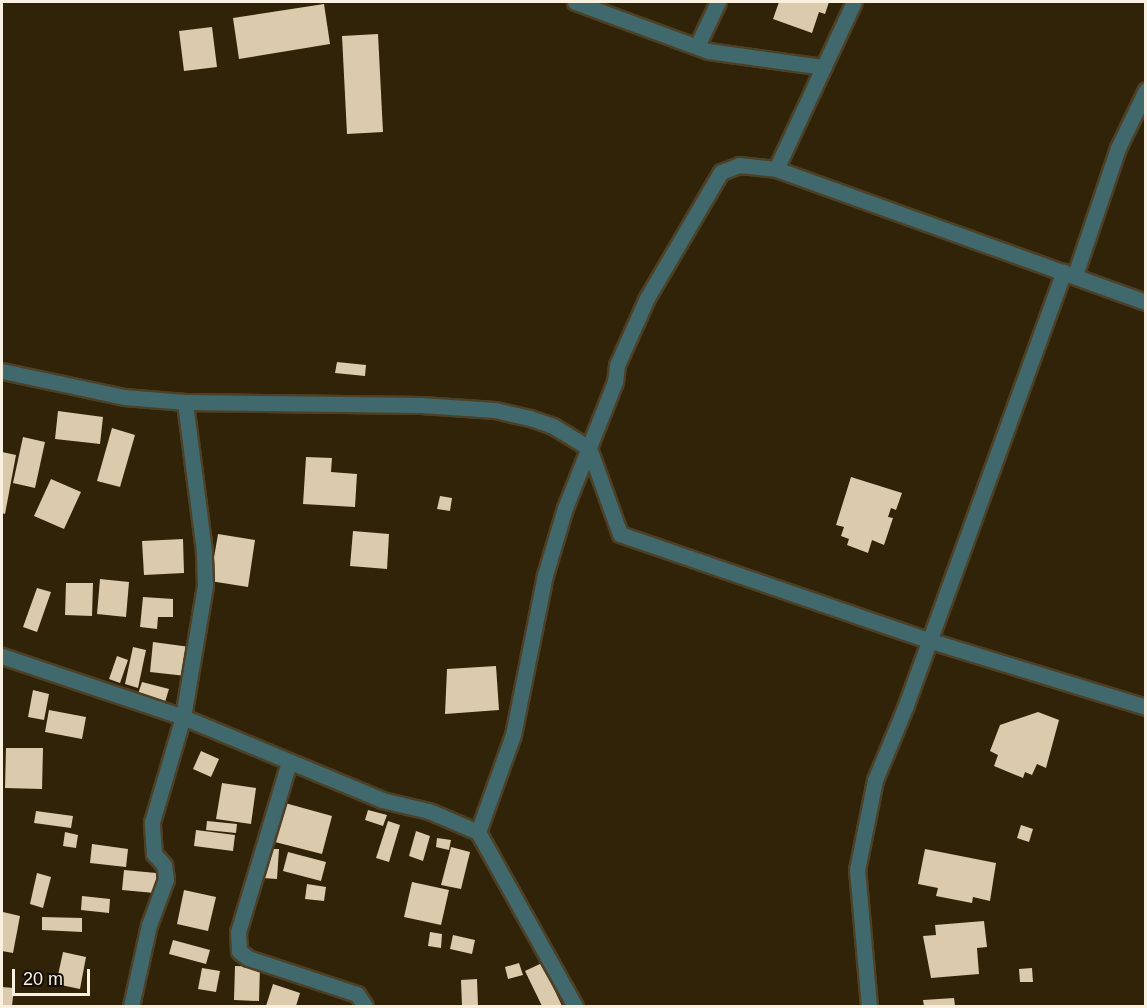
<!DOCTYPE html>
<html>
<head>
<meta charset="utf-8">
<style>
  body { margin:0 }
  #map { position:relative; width:1147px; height:1008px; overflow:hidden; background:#312307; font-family:Helvetica,sans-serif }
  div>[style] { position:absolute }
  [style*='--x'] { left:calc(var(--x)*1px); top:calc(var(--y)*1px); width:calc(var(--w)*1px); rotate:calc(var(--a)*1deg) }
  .building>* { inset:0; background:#dbcaab }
  .roads { filter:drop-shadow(2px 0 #4d4025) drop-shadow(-2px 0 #4d4025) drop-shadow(0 2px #4d4025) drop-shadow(0 -2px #4d4025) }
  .minor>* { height:15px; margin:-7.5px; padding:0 7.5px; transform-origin:7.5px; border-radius:7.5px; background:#40696d }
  span { translate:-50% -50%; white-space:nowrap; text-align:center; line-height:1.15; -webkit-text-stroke:6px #140e04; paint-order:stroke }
  .frame { position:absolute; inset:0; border:3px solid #f9f0e0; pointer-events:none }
  .scale { position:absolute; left:12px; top:969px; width:78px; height:27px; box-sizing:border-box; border:3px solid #f9f0e0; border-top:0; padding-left:8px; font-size:18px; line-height:21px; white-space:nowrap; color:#f9f0e0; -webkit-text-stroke:4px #140e04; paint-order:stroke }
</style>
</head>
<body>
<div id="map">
  <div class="building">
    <i style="clip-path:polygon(779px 2px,829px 2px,825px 14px,819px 12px,812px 33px,773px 19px)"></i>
    <i style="clip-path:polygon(324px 4px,330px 44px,239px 59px,233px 18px)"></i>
    <i style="clip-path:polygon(212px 27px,217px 67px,184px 71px,179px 31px)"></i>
    <i style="clip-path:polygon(378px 34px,383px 132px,347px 134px,342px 36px)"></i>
    <i style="clip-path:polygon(337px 362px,366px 365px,365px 376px,335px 373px)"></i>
    <i style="clip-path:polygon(58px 411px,103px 417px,100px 444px,55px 439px)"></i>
    <i style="clip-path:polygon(112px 428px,135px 435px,120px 487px,97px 481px)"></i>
    <i style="clip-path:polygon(23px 437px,45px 442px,35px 488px,13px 483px)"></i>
    <i style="clip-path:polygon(2px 452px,16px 455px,5px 514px,2px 513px)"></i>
    <i style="clip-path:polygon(306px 457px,332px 458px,331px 472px,357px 474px,355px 507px,303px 504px)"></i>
    <i style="clip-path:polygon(851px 477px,902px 493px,896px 510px,891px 508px,888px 517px,893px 518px,884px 545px,872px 540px,868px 553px,847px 545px,849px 539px,841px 536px,844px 527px,836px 525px)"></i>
    <i style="clip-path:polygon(51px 479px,81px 492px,64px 529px,34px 516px)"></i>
    <i style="clip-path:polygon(440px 496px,452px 498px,450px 511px,437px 509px)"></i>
    <i style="clip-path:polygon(353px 531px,389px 534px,387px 569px,350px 566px)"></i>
    <i style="clip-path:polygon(218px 534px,255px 540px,248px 587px,210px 581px)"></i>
    <i style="clip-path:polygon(183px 539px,184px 573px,144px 575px,142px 541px)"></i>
    <i style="clip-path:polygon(100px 579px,129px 582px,126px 617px,97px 614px)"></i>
    <i style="clip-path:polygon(66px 583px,93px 583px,92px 616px,65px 615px)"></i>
    <i style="clip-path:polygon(37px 588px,51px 592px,37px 632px,23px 627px)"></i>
    <i style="clip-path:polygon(143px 597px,173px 599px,173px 617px,158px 617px,157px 629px,140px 627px)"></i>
    <i style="clip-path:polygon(153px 642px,190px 647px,186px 676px,150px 672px)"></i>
    <i style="clip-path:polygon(133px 647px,146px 650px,138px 688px,125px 684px)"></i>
    <i style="clip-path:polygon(117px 656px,128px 660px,120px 683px,109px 679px)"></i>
    <i style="clip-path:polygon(496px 666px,499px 710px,445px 714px,447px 669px)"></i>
    <i style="clip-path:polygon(142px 682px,169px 689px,165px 702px,138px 694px)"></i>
    <i style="clip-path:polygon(33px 690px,49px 694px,44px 720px,28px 717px)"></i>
    <i style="clip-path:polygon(49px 710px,86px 717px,82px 739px,45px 732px)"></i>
    <i style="clip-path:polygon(1038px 712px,1059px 720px,1046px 768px,1037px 764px,1032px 775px,1025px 772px,1023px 778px,994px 766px,998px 755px,990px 751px,1000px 725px)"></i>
    <i style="clip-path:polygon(6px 748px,43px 748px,42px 789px,5px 788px)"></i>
    <i style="clip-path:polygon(201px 751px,219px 759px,211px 777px,193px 769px)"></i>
    <i style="clip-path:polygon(222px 783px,256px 788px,251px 824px,216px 819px)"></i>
    <i style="clip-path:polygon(285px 803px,332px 816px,322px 854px,275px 842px)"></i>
    <i style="clip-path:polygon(368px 810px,387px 815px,383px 826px,365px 820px)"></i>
    <i style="clip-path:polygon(36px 811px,73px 816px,71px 828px,34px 823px)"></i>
    <i style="clip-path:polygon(207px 821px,237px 824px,236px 833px,206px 830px)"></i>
    <i style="clip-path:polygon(388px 821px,400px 825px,389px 862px,376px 858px)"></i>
    <i style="clip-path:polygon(1021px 825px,1033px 829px,1029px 842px,1017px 838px)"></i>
    <i style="clip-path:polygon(196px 830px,235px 835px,233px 851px,194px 846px)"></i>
    <i style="clip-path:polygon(416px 831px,430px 836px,423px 861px,409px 856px)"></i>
    <i style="clip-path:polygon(65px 832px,78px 835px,76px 848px,63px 846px)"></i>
    <i style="clip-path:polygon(437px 838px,451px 840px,449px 850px,436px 847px)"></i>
    <i style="clip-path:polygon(92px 844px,128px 849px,126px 867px,90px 863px)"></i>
    <i style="clip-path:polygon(451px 847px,470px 852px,461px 889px,441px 885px)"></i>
    <i style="clip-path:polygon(263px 849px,279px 849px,277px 879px,262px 878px)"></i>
    <i style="clip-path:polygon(925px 849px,996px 863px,990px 901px,973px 897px,972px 903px,936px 896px,938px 888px,918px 884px)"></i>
    <i style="clip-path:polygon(288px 852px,326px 862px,321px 881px,283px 871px)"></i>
    <i style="clip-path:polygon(124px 870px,167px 874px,165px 894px,122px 890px)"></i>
    <i style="clip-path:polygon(37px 873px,51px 877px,43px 908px,30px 904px)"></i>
    <i style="clip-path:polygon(412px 882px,449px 890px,441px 925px,404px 917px)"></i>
    <i style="clip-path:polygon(307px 884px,326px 887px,324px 901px,305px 899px)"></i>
    <i style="clip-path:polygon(184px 890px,216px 897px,208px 931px,177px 924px)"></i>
    <i style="clip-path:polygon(82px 896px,110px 899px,109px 913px,81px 910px)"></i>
    <i style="clip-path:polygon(3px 912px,20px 916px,13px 953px,2px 951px)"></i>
    <i style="clip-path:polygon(42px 917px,82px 918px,82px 932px,42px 930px)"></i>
    <i style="clip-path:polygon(984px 921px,987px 947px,977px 948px,979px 974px,931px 978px,923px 936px,936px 935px,935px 925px)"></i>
    <i style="clip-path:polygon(430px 932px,442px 934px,441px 948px,428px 946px)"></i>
    <i style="clip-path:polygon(453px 935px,475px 940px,472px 954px,450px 949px)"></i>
    <i style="clip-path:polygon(173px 940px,210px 950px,206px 964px,169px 954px)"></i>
    <i style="clip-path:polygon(63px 952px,86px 957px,80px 989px,56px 984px)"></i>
    <i style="clip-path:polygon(519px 963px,523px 975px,508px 979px,505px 967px)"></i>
    <i style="clip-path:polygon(542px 963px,562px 1006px,542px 1006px,525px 971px)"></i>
    <i style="clip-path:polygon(235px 966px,260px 967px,259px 1001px,234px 1000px)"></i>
    <i style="clip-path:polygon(202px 968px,220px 971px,216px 992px,198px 989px)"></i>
    <i style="clip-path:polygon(1032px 968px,1033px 982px,1020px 982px,1019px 969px)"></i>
    <i style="clip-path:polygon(477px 979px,478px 1006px,462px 1006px,461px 980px)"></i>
    <i style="clip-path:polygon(273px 984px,300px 993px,296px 1006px,266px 1006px)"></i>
    <i style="clip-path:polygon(2px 987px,14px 988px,12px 1006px,2px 1006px)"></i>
    <i style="clip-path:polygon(954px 998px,955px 1006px,924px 1006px,923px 1000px)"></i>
  </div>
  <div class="roads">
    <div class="minor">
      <i style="--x:575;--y:2;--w:142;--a:20.2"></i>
      <i style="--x:708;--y:51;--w:117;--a:7.9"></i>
      <i style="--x:697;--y:46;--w:49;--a:-64.5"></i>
      <i style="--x:776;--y:169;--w:184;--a:-65"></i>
      <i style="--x:1075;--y:275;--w:134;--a:-71.3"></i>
      <i style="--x:1118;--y:148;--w:64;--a:-64.2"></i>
      <i style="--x:2;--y:371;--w:125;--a:12"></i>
      <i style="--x:124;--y:397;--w:61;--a:4.7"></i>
      <i style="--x:185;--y:402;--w:236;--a:0.7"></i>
      <i style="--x:421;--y:405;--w:74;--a:3.9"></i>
      <i style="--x:495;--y:410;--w:36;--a:13"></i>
      <i style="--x:530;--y:418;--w:24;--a:19"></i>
      <i style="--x:553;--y:426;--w:42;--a:31.4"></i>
      <i style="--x:589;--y:448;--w:91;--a:70.2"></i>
      <i style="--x:620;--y:534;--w:326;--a:19"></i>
      <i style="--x:928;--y:640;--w:228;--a:17.1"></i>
      <i style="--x:2;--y:656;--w:191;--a:18.6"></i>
      <i style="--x:183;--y:717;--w:216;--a:22.6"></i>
      <i style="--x:382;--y:800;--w:48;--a:13.2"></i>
      <i style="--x:429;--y:811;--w:53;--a:23.2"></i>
      <i style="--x:478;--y:832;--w:199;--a:60.9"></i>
      <i style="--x:289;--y:762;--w:177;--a:106.7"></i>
      <i style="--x:238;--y:932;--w:19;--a:87"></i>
      <i style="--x:239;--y:951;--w:11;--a:38"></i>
      <i style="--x:248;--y:958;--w:115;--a:18.3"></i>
      <i style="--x:357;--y:994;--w:14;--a:56"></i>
      <i style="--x:478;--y:832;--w:103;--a:-70.2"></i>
      <i style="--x:513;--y:735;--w:163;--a:-78.7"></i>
      <i style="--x:545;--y:575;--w:70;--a:-73.4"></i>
      <i style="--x:565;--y:508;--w:136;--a:-68.4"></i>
      <i style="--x:615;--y:382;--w:17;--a:-83"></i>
      <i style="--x:617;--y:365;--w:73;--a:-65.9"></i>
      <i style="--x:647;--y:298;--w:146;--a:-59.6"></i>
      <i style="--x:721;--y:172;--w:19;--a:-21"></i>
      <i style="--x:739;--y:165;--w:37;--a:6"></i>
      <i style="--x:776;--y:169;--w:393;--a:19.8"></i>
      <i style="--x:131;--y:1006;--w:83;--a:-77.5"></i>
      <i style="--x:149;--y:925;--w:49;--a:-69.7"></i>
      <i style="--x:166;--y:879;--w:14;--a:-98"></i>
      <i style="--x:164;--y:865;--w:15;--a:-132"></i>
      <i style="--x:154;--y:854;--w:32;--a:-94"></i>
      <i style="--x:152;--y:822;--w:109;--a:-73.6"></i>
      <i style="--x:183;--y:717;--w:134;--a:-80.5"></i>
      <i style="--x:205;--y:585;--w:34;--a:-92"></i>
      <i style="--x:204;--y:551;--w:150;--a:-97.3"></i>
      <i style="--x:869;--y:1006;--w:137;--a:-95"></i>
      <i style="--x:857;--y:870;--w:92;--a:-78.7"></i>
      <i style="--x:875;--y:780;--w:81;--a:-67.5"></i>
      <i style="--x:906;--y:705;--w:461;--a:-70"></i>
    </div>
  </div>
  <div class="frame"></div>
  <div class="scale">20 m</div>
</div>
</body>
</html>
